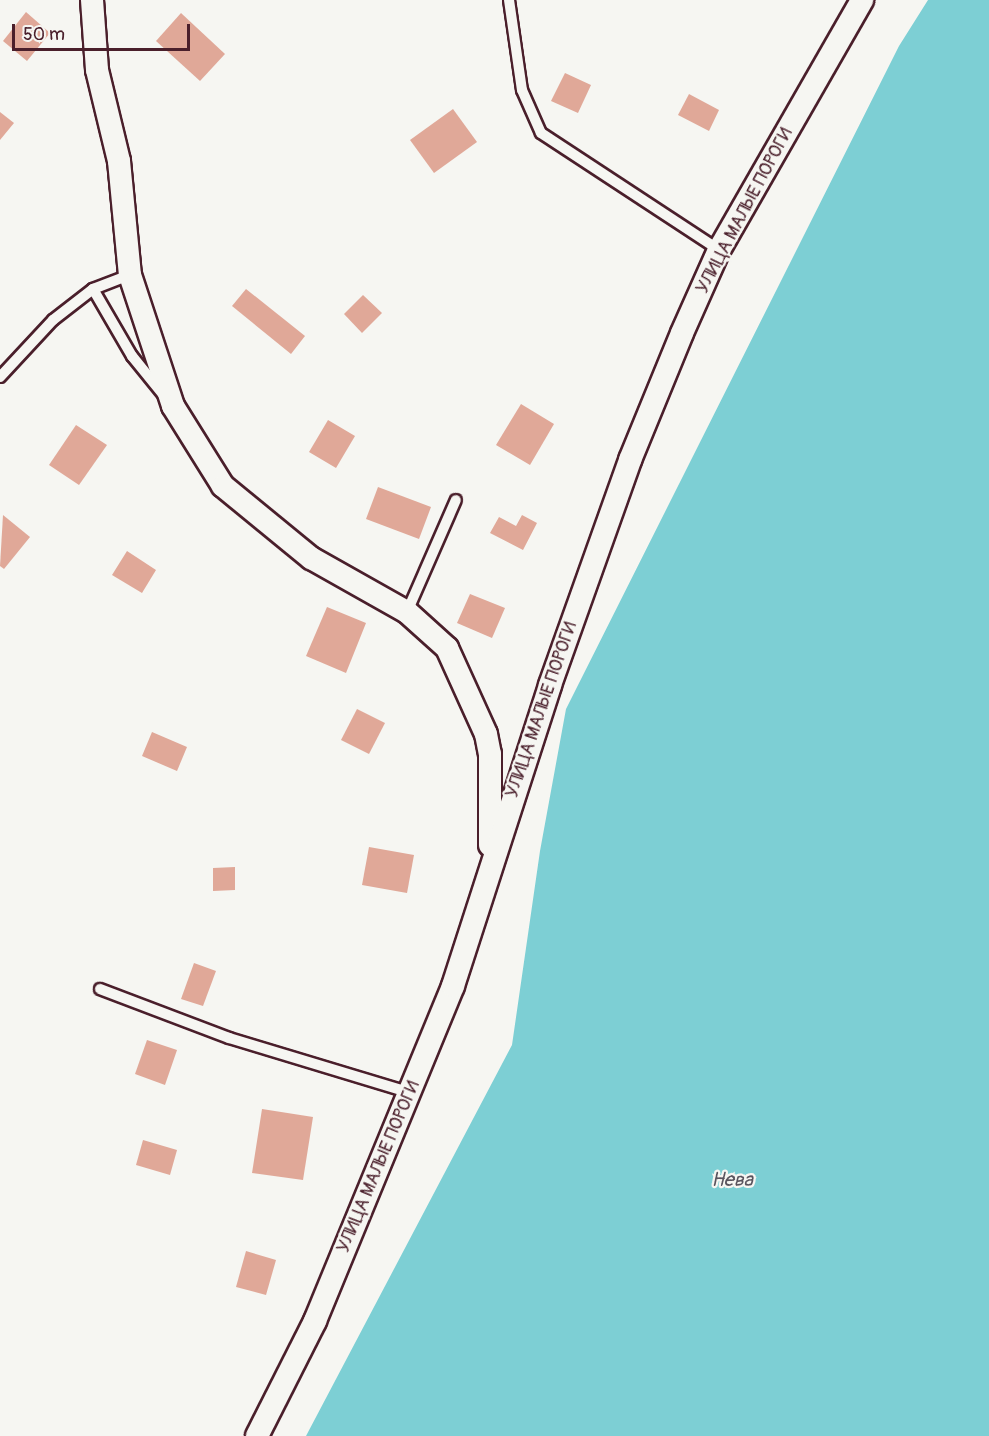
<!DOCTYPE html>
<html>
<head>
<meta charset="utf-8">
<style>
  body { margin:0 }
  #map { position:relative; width:989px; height:1436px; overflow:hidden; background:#f6f6f2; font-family:Pangolin,sans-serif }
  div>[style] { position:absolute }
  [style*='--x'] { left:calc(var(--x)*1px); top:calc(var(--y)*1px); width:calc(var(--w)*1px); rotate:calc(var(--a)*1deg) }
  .water>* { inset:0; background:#7dcfd4 }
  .building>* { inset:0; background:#e0a898 }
  .roads { filter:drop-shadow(2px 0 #4a1f2b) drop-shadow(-2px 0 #4a1f2b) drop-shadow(0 2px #4a1f2b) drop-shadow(0 -2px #4a1f2b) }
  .service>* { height:10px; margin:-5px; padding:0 5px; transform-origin:5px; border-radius:5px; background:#f6f6f2 }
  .minor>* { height:22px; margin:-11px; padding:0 11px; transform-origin:11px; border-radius:11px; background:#f6f6f2 }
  span { translate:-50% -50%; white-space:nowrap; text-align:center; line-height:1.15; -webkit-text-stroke:4.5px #f6f6f2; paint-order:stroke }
  .street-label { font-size:18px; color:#4a1f2b }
  .water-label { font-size:20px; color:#59545e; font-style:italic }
  .scale { position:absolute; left:12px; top:24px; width:178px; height:27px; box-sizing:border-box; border:3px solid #4a1f2b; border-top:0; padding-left:8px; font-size:18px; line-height:21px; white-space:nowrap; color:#4a1f2b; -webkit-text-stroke:4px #f6f6f2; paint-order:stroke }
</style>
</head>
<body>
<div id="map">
  <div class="water">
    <i style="clip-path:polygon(928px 0,989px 0,989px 1436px,306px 1436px,512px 1045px,540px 851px,566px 709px,899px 46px)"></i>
  </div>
  <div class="building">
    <i style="clip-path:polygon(26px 12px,50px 33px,27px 61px,3px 41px)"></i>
    <i style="clip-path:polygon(181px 13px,225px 54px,200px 81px,156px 41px)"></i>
    <i style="clip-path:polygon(565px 73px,591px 85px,578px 113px,551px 101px)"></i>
    <i style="clip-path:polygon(689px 94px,719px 110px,709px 131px,678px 115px)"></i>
    <i style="clip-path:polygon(453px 109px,477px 142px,434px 173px,410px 140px)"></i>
    <i style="clip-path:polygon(0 112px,14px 123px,0 140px)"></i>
    <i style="clip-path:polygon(246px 289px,305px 336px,291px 354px,232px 306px)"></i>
    <i style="clip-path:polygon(363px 295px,382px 313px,362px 333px,344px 314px)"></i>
    <i style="clip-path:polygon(521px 404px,554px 424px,530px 465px,496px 445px)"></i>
    <i style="clip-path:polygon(328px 420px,355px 436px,336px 468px,309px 452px)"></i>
    <i style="clip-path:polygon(76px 425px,107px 445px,79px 485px,49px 465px)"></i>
    <i style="clip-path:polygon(378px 487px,431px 507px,419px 539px,366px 519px)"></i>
    <i style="clip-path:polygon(3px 515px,30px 537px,4px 569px,0 566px)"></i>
    <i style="clip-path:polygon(522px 515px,537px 523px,523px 550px,490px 533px,499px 517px,516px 526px)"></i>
    <i style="clip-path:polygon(127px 551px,156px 570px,142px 593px,112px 575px)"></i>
    <i style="clip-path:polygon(470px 594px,505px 608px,492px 638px,457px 623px)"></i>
    <i style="clip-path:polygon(327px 607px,366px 623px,346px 673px,306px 656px)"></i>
    <i style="clip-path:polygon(357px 709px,385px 723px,369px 754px,341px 740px)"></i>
    <i style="clip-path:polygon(152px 732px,187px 747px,177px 771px,142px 756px)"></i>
    <i style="clip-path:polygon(369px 847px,414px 855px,407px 893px,362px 885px)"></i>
    <i style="clip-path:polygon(235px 867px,235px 890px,213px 891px,213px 868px)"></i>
    <i style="clip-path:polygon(194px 963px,216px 971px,203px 1006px,181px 999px)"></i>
    <i style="clip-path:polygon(147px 1040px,177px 1050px,165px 1085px,135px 1074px)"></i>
    <i style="clip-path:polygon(262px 1109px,313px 1117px,303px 1180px,252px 1173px)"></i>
    <i style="clip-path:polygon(143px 1140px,177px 1150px,170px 1175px,136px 1165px)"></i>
    <i style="clip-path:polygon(246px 1251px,276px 1260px,266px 1295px,236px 1287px)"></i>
  </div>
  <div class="roads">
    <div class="service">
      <i style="--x:509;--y:0;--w:91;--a:81.8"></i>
      <i style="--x:522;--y:90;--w:47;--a:66.2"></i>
      <i style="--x:541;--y:133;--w:213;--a:33.3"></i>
      <i style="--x:93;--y:289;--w:78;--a:59.8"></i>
      <i style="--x:132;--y:356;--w:48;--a:51"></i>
      <i style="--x:0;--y:377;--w:78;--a:-47.1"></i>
      <i style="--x:53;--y:320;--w:51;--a:-37.8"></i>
      <i style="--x:93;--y:289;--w:40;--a:-21"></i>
      <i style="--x:407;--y:612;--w:122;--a:-66.4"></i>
      <i style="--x:100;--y:989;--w:138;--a:20.8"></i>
      <i style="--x:229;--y:1038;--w:190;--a:16.8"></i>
    </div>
    <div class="minor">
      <i style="--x:92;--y:0;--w:70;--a:85.9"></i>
      <i style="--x:97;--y:70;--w:94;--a:76.4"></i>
      <i style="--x:119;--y:161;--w:115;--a:84.5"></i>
      <i style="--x:130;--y:275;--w:138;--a:71.8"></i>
      <i style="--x:173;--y:406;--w:94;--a:58"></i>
      <i style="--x:223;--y:486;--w:114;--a:39.3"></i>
      <i style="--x:311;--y:558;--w:110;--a:29.4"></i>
      <i style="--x:407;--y:612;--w:54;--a:42"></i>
      <i style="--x:447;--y:648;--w:94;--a:65.6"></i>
      <i style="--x:486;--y:734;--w:20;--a:79"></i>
      <i style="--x:490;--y:754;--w:91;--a:90"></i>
      <i style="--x:257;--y:1436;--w:129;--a:-63.2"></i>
      <i style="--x:315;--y:1321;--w:362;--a:-67.6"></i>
      <i style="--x:453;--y:986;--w:316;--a:-72.1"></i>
      <i style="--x:550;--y:685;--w:239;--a:-70.4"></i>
      <i style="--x:630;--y:460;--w:137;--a:-67.7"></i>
      <i style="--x:682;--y:333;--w:91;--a:-66"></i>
      <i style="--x:719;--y:250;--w:288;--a:-60.2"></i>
    </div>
  </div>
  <div class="street-label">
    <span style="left:745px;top:211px;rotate:-62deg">УЛИЦА МАЛЫЕ ПОРОГИ</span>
    <span style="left:542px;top:710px;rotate:-71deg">УЛИЦА МАЛЫЕ ПОРОГИ</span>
    <span style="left:379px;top:1167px;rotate:-67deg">УЛИЦА МАЛЫЕ ПОРОГИ</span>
  </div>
  <div class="water-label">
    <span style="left:732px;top:1179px">Нева</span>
  </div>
  <div class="scale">50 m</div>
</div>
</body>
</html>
